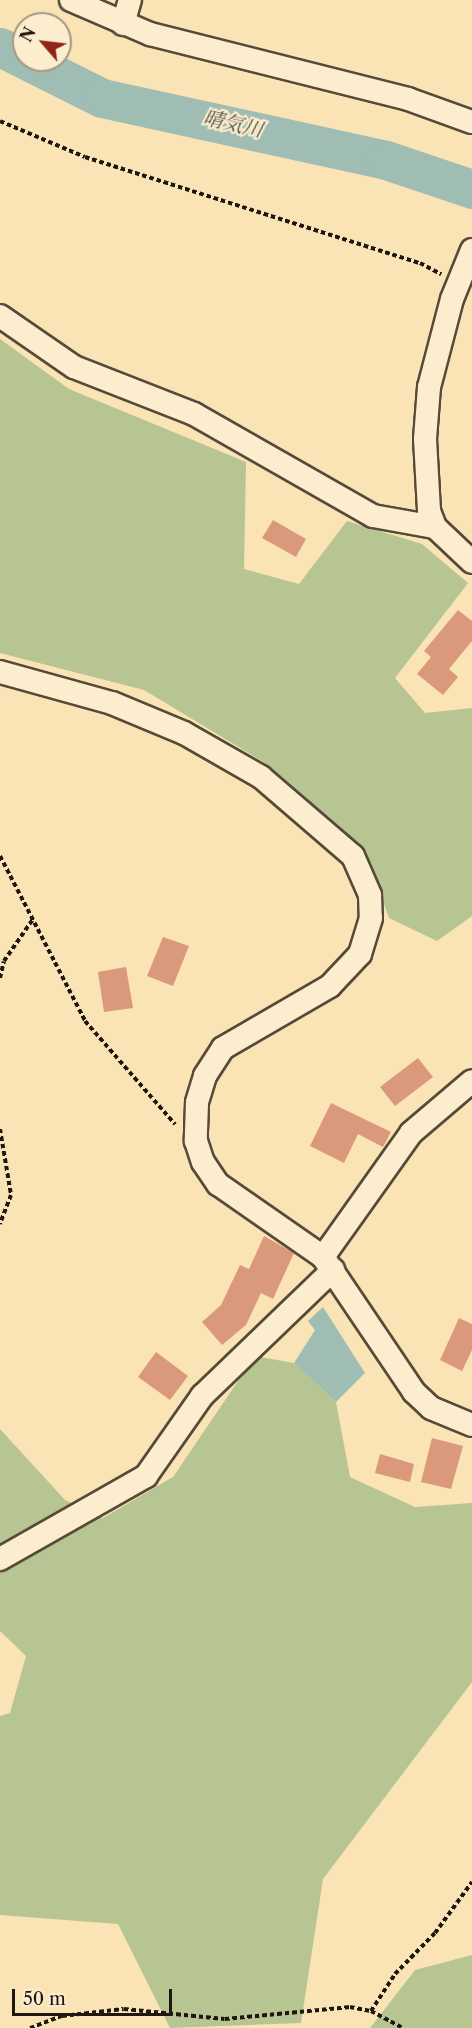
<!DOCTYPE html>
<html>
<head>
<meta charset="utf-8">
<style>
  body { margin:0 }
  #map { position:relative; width:472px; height:2028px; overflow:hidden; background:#fae3b5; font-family:"Libre Caslon Text","Noto Serif JP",serif }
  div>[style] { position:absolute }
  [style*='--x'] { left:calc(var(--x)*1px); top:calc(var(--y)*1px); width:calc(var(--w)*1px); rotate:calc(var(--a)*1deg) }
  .green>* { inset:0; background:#b7c592 }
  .water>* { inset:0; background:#9fbdb2 }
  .river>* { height:39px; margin:-19.5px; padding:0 19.5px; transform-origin:19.5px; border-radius:19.5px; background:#9fbdb2 }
  .building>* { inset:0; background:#db997c }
  .path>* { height:4px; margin-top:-2px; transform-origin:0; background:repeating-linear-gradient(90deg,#1f170f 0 4.5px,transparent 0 7.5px) }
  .roads { filter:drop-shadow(2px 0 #564a38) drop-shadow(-2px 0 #564a38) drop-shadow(0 2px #564a38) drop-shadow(0 -2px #564a38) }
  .minor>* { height:22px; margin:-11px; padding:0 11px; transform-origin:11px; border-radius:11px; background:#fcedcf }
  span { translate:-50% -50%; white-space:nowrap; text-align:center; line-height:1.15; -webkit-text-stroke:4.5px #fcedcf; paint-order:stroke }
  .water-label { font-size:20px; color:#4c5148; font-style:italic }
  .north { position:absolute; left:12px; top:12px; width:60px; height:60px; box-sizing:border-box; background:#fcedcf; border:2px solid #a49782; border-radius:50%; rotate:298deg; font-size:16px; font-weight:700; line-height:24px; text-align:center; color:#1f170f }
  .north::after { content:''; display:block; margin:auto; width:21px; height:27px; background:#8f2418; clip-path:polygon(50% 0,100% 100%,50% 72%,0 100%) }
  .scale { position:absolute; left:12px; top:1989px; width:160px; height:27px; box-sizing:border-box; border:3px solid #1f170f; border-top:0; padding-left:8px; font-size:18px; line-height:21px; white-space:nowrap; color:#1f170f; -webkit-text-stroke:4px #fcedcf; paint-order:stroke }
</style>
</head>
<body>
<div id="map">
  <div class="green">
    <i style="clip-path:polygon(0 339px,69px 389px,246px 462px,244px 569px,299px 584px,347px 521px,422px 544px,468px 583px,395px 678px,425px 713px,472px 708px,472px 916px,437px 941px,389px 918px,364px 849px,265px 763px,144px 690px,0 653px)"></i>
    <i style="clip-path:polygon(255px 1356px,294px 1363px,336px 1402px,350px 1477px,415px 1507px,472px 1503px,472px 1682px,323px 1879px,301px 2023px,170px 2028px,118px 1924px,0 1915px,0 1716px,10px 1713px,26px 1656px,0 1631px,0 1429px,65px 1500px,103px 1518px,173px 1477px)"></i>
    <i style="clip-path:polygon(472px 1955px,472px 2028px,370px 2028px,415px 1970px)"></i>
  </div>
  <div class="water">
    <i style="clip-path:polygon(323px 1307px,365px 1373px,336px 1402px,294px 1363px,315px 1330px,308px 1321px)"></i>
  </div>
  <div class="river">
    <i style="--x:0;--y:47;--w:114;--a:26.6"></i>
    <i style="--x:102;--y:98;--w:291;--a:12.3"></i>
    <i style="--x:386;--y:160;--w:91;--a:18.6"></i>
  </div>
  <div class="building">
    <i style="clip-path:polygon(273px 520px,306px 539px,296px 557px,262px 538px)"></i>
    <i style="clip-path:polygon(458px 610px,472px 621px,472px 641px,449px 669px,458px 677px,443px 695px,417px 674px,431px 657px,424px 651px)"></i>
    <i style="clip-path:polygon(163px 937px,189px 946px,173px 986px,147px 976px)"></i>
    <i style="clip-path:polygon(126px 967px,133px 1008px,104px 1012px,98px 972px)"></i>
    <i style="clip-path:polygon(418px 1058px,433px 1077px,395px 1106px,380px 1087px)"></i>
    <i style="clip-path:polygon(331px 1103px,391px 1132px,383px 1147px,358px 1134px,344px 1163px,310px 1146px)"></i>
    <i style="clip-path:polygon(264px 1236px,294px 1253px,273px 1299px,261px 1293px,246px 1325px,222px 1345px,202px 1322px,221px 1305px,240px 1265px,249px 1269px)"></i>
    <i style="clip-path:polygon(459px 1318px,472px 1324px,472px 1350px,462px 1371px,440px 1360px)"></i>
    <i style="clip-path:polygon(156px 1352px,188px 1376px,170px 1400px,138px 1377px)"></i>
    <i style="clip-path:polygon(432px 1438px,463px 1446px,451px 1489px,421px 1482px)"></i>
    <i style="clip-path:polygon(380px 1454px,414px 1464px,410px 1482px,375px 1473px)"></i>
  </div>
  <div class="path">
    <i style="--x:0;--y:121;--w:92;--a:23"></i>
    <i style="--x:85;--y:157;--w:351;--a:17.6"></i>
    <i style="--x:420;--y:263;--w:24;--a:28"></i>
    <i style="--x:0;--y:856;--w:186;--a:62.7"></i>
    <i style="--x:85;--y:1021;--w:137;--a:48.9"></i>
    <i style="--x:0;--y:978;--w:17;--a:-77"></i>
    <i style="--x:4;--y:961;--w:51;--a:-55.4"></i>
    <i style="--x:0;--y:1129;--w:67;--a:80.5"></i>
    <i style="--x:11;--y:1195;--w:31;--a:111"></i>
    <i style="--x:371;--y:2011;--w:36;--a:28"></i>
    <i style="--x:30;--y:2028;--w:34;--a:-21"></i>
    <i style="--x:62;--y:2016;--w:62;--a:-6.4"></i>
    <i style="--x:124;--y:2009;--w:101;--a:5.7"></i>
    <i style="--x:225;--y:2019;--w:126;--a:-5.5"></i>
    <i style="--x:350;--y:2007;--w:21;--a:11"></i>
    <i style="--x:371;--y:2011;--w:44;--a:-57"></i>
    <i style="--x:395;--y:1974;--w:57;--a:-45.7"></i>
    <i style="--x:435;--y:1933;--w:63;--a:-54"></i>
  </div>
  <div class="roads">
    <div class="minor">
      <i style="--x:71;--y:0;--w:86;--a:23.3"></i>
      <i style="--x:150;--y:34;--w:266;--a:14.1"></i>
      <i style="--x:408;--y:99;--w:68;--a:19.8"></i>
      <i style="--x:123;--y:24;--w:25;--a:-74"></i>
      <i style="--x:472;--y:250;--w:53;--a:112.2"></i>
      <i style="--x:452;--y:299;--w:91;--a:104.6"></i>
      <i style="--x:429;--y:387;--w:52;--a:94.4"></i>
      <i style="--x:425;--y:439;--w:72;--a:86.8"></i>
      <i style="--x:429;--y:511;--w:17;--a:69"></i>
      <i style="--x:435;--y:527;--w:51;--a:43.4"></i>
      <i style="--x:0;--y:316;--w:90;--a:34.6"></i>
      <i style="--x:74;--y:367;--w:129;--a:21.4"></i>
      <i style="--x:194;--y:414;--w:206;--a:29.7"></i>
      <i style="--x:373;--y:516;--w:63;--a:10.1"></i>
      <i style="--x:0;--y:672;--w:116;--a:15.5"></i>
      <i style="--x:112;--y:703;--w:78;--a:22.6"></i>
      <i style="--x:184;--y:733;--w:89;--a:29.7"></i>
      <i style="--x:261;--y:777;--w:121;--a:40.7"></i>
      <i style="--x:353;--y:856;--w:43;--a:66.4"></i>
      <i style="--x:370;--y:895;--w:23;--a:88"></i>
      <i style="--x:371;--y:918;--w:38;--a:107"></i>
      <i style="--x:360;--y:954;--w:44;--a:133.2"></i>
      <i style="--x:330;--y:986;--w:124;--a:149.9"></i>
      <i style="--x:223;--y:1048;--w:33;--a:123"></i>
      <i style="--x:205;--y:1076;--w:28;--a:107"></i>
      <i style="--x:197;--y:1103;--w:38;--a:92"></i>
      <i style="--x:196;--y:1141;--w:22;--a:72"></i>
      <i style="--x:203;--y:1162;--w:27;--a:56"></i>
      <i style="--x:218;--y:1184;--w:128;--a:34.8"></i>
      <i style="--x:323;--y:1257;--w:163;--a:56"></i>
      <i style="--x:414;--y:1392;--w:23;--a:43"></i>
      <i style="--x:431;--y:1408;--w:44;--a:22.5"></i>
      <i style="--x:323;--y:1257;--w:152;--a:-54.6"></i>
      <i style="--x:411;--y:1133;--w:80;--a:-40.4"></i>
      <i style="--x:0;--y:1559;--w:168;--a:-29.6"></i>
      <i style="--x:146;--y:1476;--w:98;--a:-55"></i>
      <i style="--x:202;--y:1396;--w:182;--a:-43.9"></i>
    </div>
  </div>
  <div class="water-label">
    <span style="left:233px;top:124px;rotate:13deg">晴気川</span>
  </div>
  <div class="north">N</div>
  <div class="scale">50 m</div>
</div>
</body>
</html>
